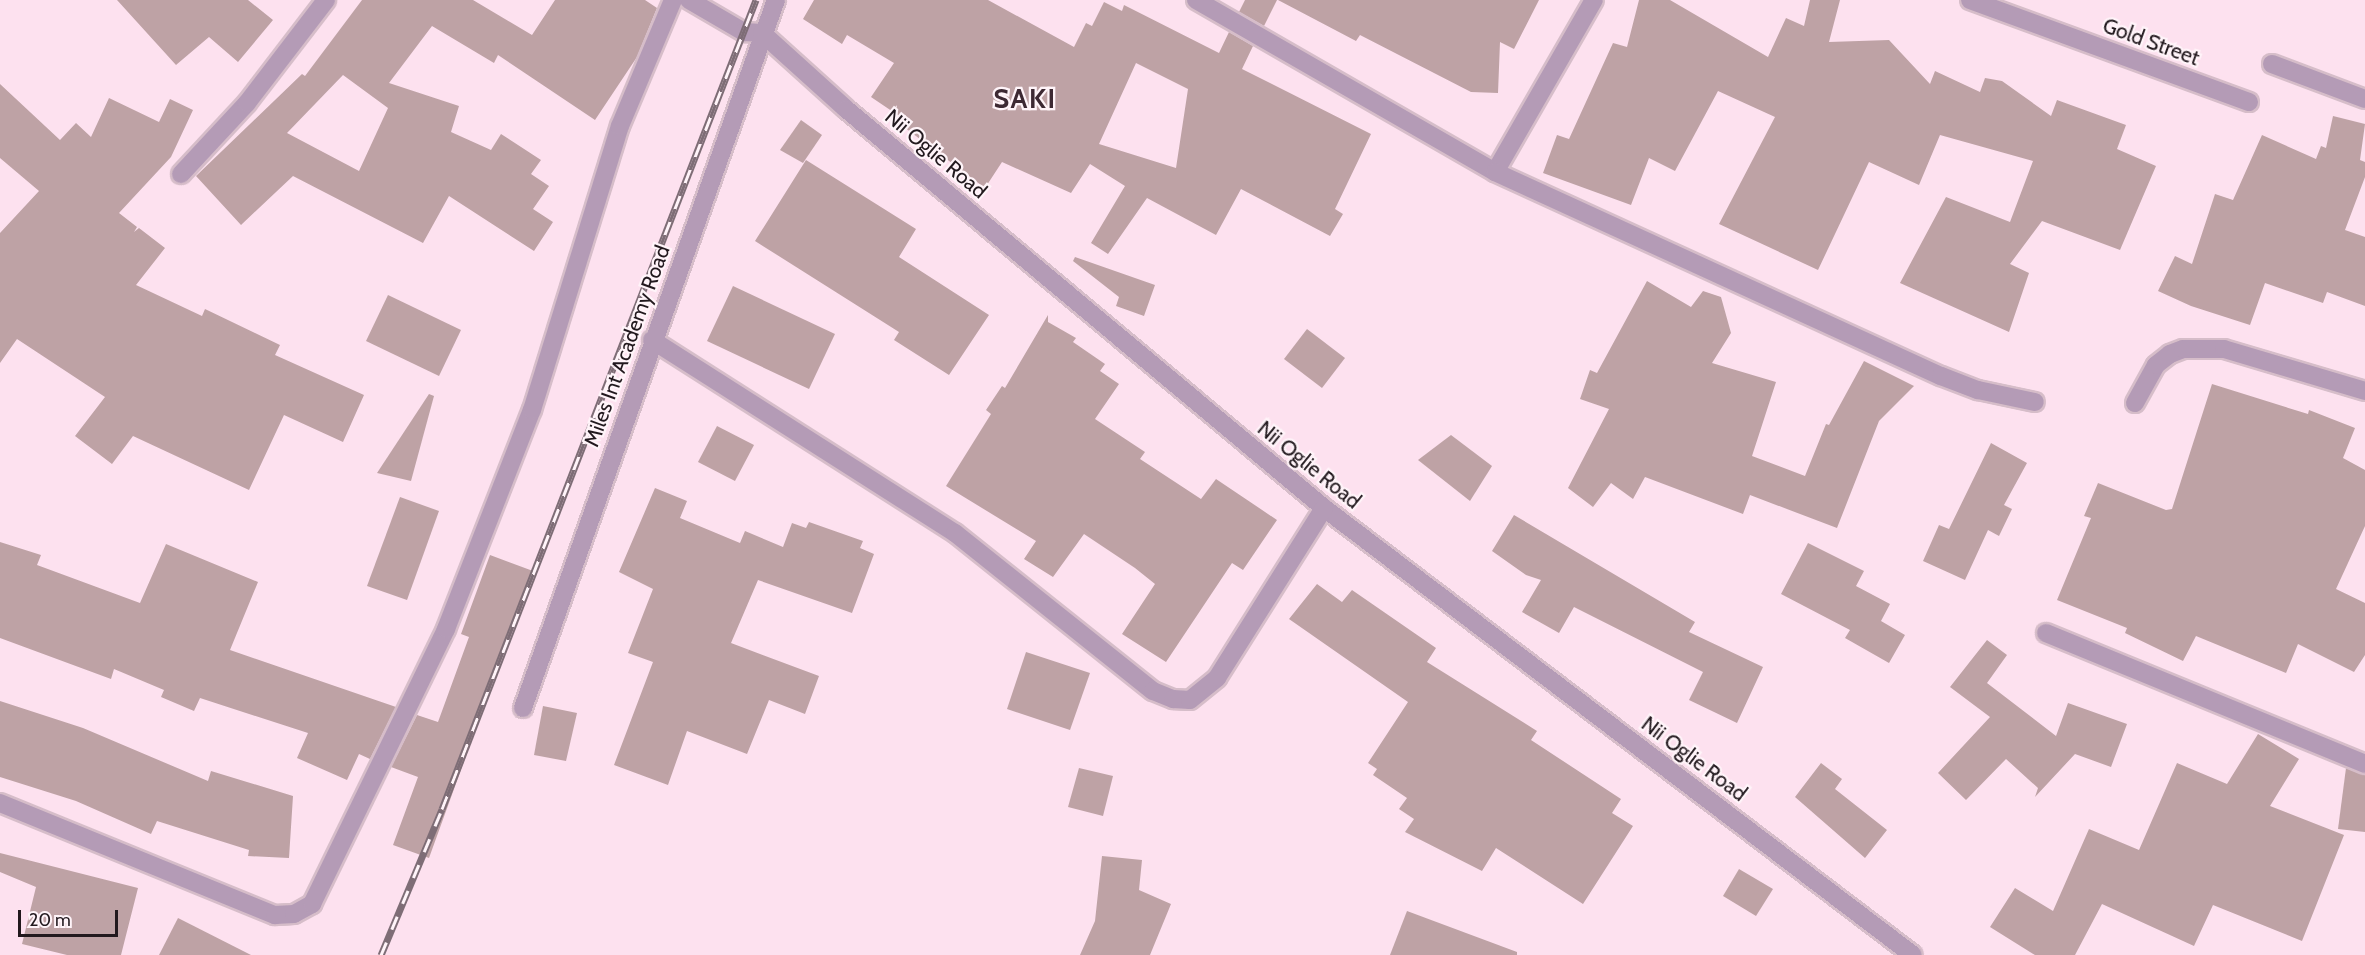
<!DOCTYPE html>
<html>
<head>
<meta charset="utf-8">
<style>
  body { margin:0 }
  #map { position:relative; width:2365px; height:955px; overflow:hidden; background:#fde1ef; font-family:Cabin,sans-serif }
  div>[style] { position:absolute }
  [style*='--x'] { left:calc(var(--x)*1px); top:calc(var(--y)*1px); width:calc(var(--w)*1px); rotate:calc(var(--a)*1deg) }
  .building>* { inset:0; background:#bea2a5 }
  .roads { filter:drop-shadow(2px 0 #d6bdc9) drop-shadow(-2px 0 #d6bdc9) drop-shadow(0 2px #d6bdc9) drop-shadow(0 -2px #d6bdc9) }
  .minor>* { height:18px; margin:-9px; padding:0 9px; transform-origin:9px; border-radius:9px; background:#b49bb6 }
  .rail>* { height:7px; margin-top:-3.5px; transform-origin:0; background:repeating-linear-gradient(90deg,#fff4f9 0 14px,#7e6d76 0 28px); box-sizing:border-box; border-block:2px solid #7e6d76 }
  span { translate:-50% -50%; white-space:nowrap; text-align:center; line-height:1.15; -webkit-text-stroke:4.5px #fff4f9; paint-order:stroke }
  .street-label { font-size:21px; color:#22191e }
  .district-label { font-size:27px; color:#3d2933; font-weight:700; letter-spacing:1.5px }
  .scale { position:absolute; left:18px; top:910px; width:100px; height:27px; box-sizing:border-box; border:3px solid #22191e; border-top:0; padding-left:8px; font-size:18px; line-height:21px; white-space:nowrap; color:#22191e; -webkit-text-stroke:4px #fff4f9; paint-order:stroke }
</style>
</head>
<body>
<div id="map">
  <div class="building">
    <i style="clip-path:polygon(117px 0,248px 0,273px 20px,238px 62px,209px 37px,176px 65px)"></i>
    <i style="clip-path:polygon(evenodd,362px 0,473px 0,532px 35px,555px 0,645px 0,657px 8px,637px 57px,595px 120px,498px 55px,494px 63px,432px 26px,389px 83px,459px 106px,451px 132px,491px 150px,501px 134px,541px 160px,531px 174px,549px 186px,533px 209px,553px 222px,534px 251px,449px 196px,423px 243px,293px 176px,241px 225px,196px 176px,302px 74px,305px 76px,362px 0,343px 75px,388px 108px,359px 171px,287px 133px,343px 75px)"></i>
    <i style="clip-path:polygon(evenodd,814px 0,988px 0,1074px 47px,1086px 23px,1092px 26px,1104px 2px,1122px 11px,1124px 5px,1219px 53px,1229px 32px,1253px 46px,1242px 69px,1371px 134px,1335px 209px,1343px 214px,1330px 236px,1241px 189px,1216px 235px,1147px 198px,1108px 254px,1091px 243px,1125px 186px,1090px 164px,1071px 193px,1002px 162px,985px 188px,904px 127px,908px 122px,871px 97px,894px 63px,847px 35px,842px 44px,803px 19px,814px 0,1136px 63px,1188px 89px,1176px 168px,1099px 144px,1136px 63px)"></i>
    <i style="clip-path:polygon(1245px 0,1277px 0,1264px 26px,1239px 12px)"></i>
    <i style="clip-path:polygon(1278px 0,1539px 0,1514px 49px,1500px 42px,1498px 93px,1471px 92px,1360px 35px,1356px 41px)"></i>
    <i style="clip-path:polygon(1639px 0,1670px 0,1768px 57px,1786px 18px,1804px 26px,1810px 0,1840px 0,1829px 42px,1889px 40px,1930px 84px,1935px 71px,1980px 92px,1985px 78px,2002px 81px,2051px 116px,2057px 100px,2126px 125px,2117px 149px,2156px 166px,2120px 250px,2042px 221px,2010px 264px,2029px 273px,2009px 332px,1900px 283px,1946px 197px,2010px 222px,2033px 161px,1940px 135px,1919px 185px,1869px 162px,1818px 270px,1719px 224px,1775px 117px,1718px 91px,1675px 171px,1649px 158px,1631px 205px,1543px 173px,1557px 135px,1569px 139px,1613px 43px,1627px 47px)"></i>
    <i style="clip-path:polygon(0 84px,60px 140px,76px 123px,91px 137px,109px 98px,159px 122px,170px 99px,193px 110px,171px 157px,119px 213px,137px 227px,134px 232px,139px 228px,165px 248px,136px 285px,202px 316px,205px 309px,280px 345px,275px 355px,364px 395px,343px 442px,284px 415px,249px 490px,133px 436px,112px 464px,75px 436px,105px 397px,17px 339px,0 363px,0 233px,39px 191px,0 158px)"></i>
    <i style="clip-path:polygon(2333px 116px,2365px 124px,2360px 160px,2365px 162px,2365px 177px,2345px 230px,2365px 237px,2365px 306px,2327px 292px,2323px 303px,2265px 283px,2250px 325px,2191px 306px,2158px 291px,2175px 256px,2192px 264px,2215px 194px,2233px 200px,2262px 135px,2316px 159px,2321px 146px,2326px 148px)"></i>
    <i style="clip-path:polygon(801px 120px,822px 135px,803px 163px,780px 150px)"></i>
    <i style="clip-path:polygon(806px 160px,916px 229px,899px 257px,989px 315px,949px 375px,894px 340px,899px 332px,755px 241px)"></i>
    <i style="clip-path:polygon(1075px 257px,1155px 285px,1144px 316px,1116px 306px,1119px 297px,1073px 261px)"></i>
    <i style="clip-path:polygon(1647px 281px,1691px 307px,1703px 291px,1721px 297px,1731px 333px,1712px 363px,1776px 382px,1752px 456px,1805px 476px,1826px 424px,1829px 425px,1864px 361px,1914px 386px,1879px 421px,1837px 528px,1750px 495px,1743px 514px,1645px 477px,1633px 499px,1611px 483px,1593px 507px,1568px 488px,1609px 409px,1580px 399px,1590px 370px,1597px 373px)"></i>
    <i style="clip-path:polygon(733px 286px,835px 334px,809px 389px,707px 341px)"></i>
    <i style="clip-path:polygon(388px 295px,461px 330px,439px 376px,366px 341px)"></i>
    <i style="clip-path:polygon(1048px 315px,1048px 322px,1076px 338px,1073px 342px,1105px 364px,1100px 371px,1119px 384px,1095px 419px,1145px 452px,1140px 459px,1201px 499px,1216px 479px,1277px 520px,1243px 570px,1232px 563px,1166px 662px,1122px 634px,1155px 584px,1135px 568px,1084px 534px,1053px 577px,1024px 559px,1036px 541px,946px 486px,991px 414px,986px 410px,1002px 386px,1005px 388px)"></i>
    <i style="clip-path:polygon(1307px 329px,1345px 358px,1322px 388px,1284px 359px)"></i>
    <i style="clip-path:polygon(2212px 384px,2308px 414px,2309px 410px,2355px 428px,2343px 458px,2365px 470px,2365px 526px,2336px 589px,2365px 603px,2365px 655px,2354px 672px,2298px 644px,2286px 673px,2196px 636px,2183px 661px,2125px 633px,2127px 628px,2057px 600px,2091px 518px,2084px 516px,2098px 483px,2166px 510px,2172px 509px)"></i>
    <i style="clip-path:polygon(429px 394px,434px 396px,411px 481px,377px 473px)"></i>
    <i style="clip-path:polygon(717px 426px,754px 445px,735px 481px,698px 462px)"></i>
    <i style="clip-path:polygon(1451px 435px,1492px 466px,1470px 501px,1418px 460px)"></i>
    <i style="clip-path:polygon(1991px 443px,2027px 463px,2004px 505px,2012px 509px,1999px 536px,1988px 530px,1965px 580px,1923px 561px,1939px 525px,1949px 529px)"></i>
    <i style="clip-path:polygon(655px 488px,687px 501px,680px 518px,740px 543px,745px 531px,783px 547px,792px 523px,806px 528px,809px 522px,863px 541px,860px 548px,874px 554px,852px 613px,758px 580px,731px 643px,819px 676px,805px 714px,769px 700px,747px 754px,687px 731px,668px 785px,614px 765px,653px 662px,628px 653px,653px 589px,619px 572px)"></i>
    <i style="clip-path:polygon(400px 497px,439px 511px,407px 600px,367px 586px)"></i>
    <i style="clip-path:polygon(1514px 515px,1695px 622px,1689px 632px,1763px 667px,1737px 723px,1689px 700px,1703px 672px,1574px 607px,1559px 633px,1522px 612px,1541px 580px,1526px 575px,1492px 551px)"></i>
    <i style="clip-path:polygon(0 542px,41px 555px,37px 565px,140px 603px,166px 544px,258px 582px,230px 650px,396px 707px,370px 759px,359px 754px,347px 780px,297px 758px,308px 733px,200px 698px,194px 711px,161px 697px,164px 690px,114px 669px,111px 679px,0 638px)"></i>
    <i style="clip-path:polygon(1808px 543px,1864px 571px,1856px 586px,1890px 604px,1881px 621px,1905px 635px,1889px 663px,1845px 638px,1850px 630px,1781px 594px)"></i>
    <i style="clip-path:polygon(490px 555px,533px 571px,429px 858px,393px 845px,418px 777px,391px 767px,417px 715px,438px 722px,469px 637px,461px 634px)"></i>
    <i style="clip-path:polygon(1317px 584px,1342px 602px,1352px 590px,1436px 648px,1427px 662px,1537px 731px,1531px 740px,1621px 799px,1612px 813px,1633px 826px,1583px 904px,1496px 848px,1482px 871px,1405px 832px,1414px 819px,1399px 809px,1407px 798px,1373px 775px,1377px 769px,1368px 763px,1408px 702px,1289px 619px)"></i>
    <i style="clip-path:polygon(1987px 640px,2007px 655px,1987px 683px,2056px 736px,2068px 703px,2127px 724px,2111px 767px,2075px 754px,2035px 797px,2038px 788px,2006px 759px,1966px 800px,1938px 773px,1990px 717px,1950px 687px)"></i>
    <i style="clip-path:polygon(1026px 652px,1090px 673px,1070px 730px,1007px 709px)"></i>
    <i style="clip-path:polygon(0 701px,83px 728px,208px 781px,211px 771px,293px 796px,289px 858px,248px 856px,249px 850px,157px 821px,151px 834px,76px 801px,0 777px)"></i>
    <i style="clip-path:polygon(543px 706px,577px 713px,566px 761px,534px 755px)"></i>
    <i style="clip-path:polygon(2258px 734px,2299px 759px,2270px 806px,2344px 835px,2302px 941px,2213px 905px,2194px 946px,2102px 904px,2075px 955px,2035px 955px,1990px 927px,2015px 888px,2053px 911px,2089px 829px,2139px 850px,2177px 763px,2227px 784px)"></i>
    <i style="clip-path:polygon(1821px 763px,1842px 779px,1835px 789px,1887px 830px,1865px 858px,1795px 797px)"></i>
    <i style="clip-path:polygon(1079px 768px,1113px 776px,1103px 816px,1068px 807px)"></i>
    <i style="clip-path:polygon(2346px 768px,2365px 775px,2365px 832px,2338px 829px)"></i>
    <i style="clip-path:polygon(0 853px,138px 888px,121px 955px,67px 955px,22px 944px,36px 887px,0 872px)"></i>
    <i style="clip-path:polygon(1102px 856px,1142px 860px,1139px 890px,1171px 904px,1150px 955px,1080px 955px,1095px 921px)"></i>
    <i style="clip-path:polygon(1739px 869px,1773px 889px,1756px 916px,1723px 896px)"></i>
    <i style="clip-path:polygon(1407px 911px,1517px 952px,1517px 955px,1390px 955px)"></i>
    <i style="clip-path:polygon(178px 918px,251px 955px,159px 955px)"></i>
  </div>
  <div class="roads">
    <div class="minor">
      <i style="--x:689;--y:0;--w:64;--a:30.2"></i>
      <i style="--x:744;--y:32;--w:18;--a:3"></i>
      <i style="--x:762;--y:33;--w:113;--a:42.1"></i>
      <i style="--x:846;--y:109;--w:623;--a:39.85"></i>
      <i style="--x:1324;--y:508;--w:739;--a:37.2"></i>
      <i style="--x:1196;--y:0;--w:345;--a:29.9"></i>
      <i style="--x:1495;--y:172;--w:198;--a:-60.1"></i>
      <i style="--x:1970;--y:0;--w:297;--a:20.1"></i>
      <i style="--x:2272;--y:64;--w:99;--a:20.6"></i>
      <i style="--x:1495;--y:172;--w:490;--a:24.6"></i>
      <i style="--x:1941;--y:376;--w:40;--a:21"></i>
      <i style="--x:1978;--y:390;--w:58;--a:11.9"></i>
      <i style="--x:181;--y:174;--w:97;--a:-47.1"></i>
      <i style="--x:247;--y:103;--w:130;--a:-52.5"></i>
      <i style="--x:652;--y:340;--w:359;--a:32.5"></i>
      <i style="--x:955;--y:533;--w:253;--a:38.6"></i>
      <i style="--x:1153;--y:691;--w:22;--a:22"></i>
      <i style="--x:1173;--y:699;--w:17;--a:3"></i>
      <i style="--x:1190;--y:700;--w:35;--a:-39"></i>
      <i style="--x:1217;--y:678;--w:201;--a:-57.8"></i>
      <i style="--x:2135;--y:403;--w:43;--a:-61.1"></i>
      <i style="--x:2156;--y:365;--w:18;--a:-38"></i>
      <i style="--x:2170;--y:354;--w:14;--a:-21"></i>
      <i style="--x:2183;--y:349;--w:41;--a:0"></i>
      <i style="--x:2224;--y:349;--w:147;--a:16.6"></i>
      <i style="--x:2046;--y:633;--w:345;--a:22.3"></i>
      <i style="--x:523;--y:708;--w:752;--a:-70.34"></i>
      <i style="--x:0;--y:803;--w:297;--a:22.2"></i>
      <i style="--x:275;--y:915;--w:19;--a:-3"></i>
      <i style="--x:294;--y:914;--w:21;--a:-29"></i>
      <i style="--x:312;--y:904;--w:306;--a:-64"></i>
      <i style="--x:446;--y:629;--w:235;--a:-68.6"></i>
      <i style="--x:532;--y:410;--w:297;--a:-72.8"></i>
      <i style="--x:620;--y:126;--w:137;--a:-67.2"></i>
    </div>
  </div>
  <div class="rail">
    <i style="--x:381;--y:955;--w:158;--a:-67.3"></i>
    <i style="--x:442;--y:809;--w:868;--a:-68.79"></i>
  </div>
  <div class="street-label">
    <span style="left:2151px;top:42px;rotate:20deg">Gold Street</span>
    <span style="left:936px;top:154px;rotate:40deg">Nii Oglie Road</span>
    <span style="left:627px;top:346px;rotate:-70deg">Miles Int Academy Road</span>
    <span style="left:1309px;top:465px;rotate:39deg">Nii Oglie Road</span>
    <span style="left:1694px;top:759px;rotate:37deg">Nii Oglie Road</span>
  </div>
  <div class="district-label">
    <span style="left:1025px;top:99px">SAKI</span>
  </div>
  <div class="scale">20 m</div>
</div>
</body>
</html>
